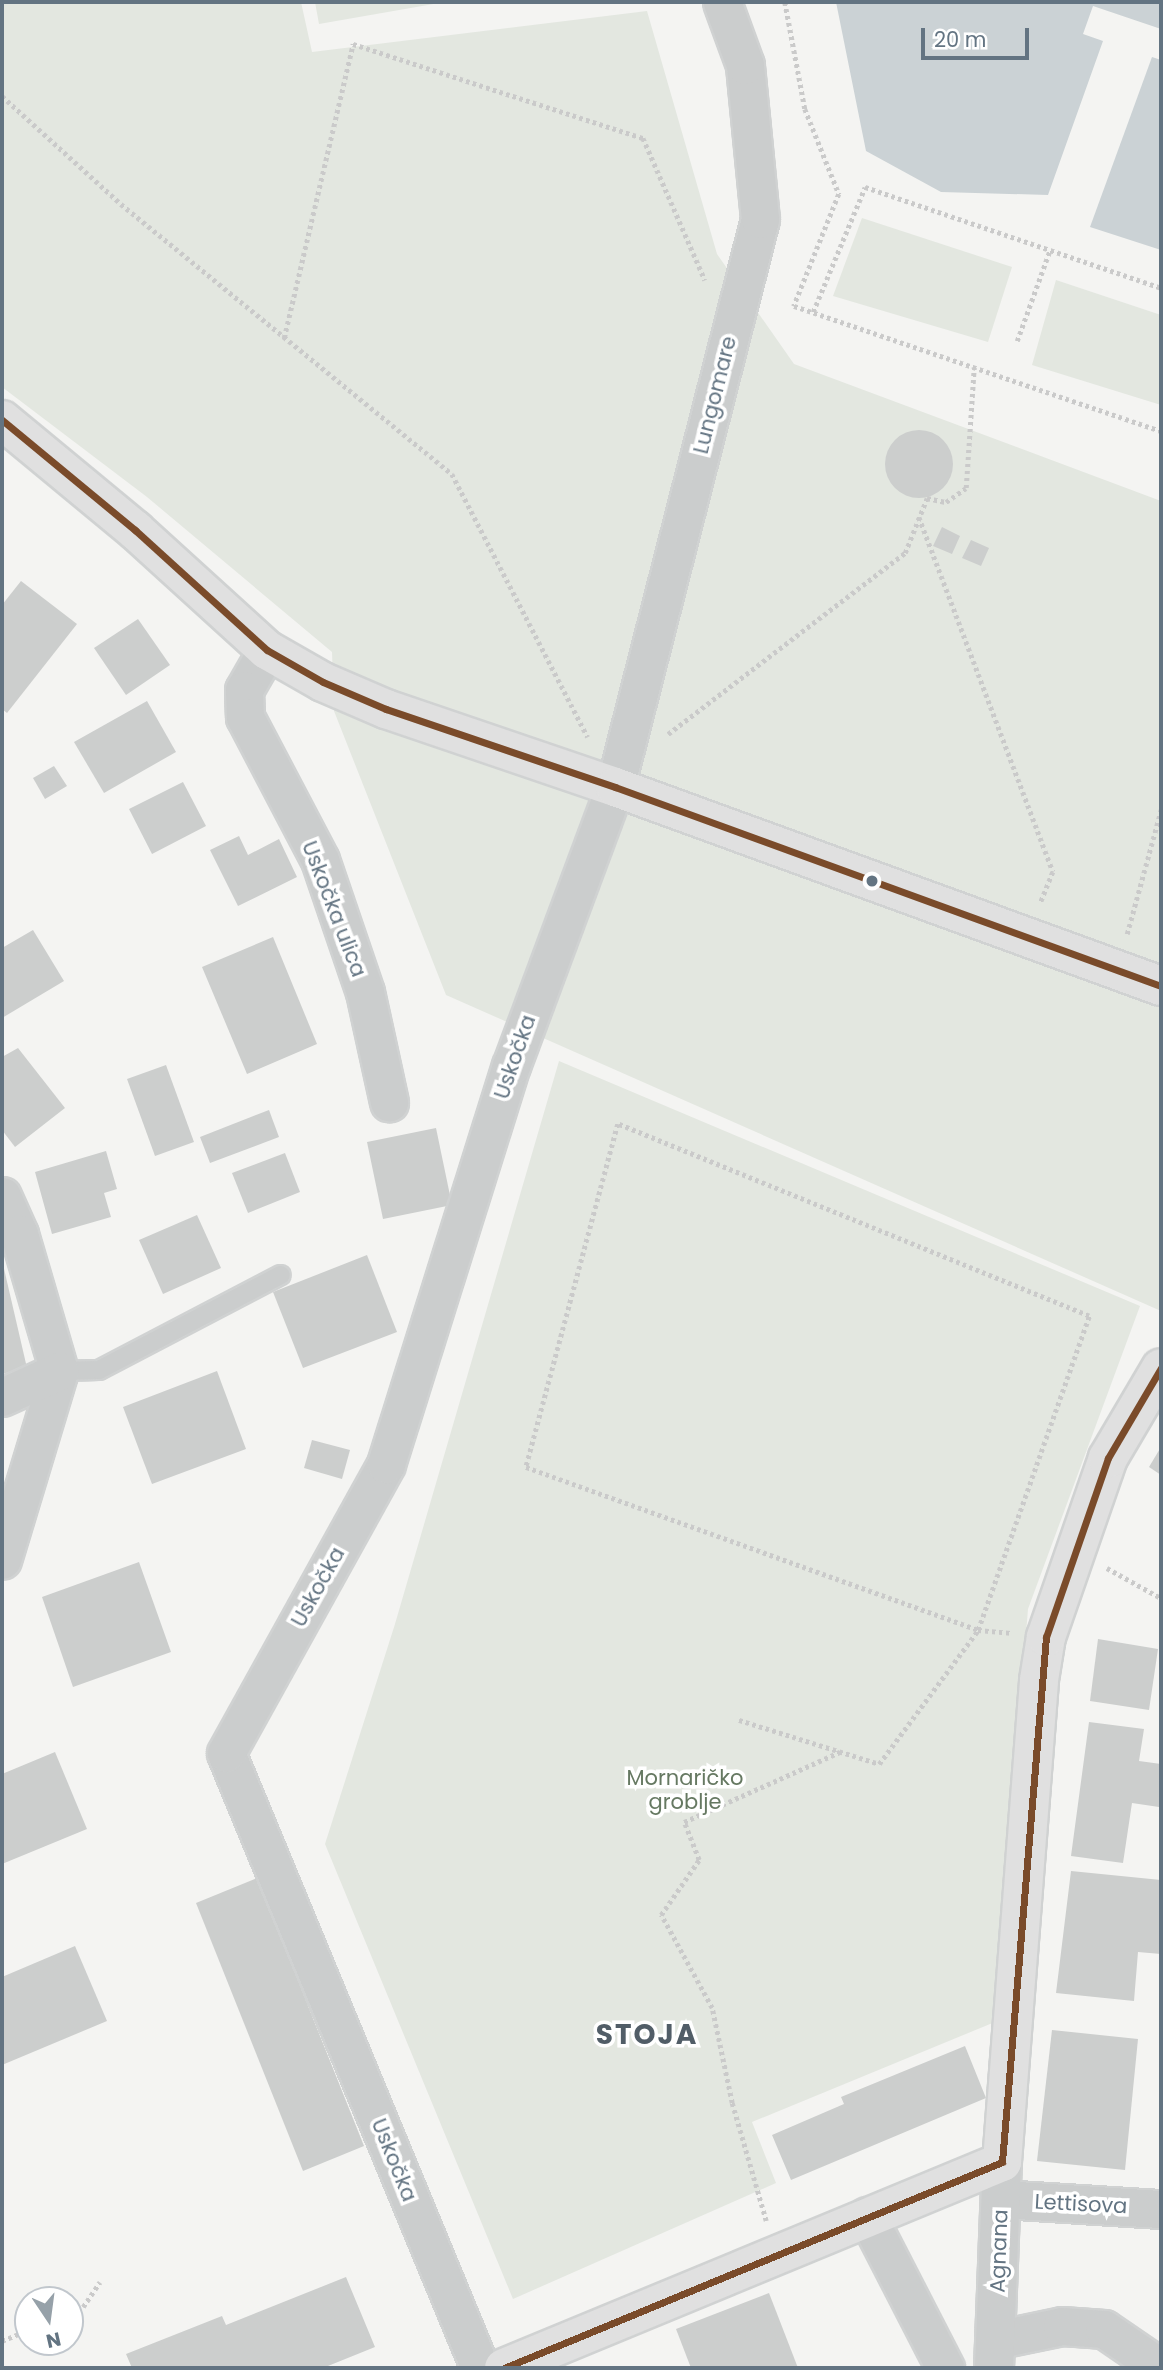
<!DOCTYPE html>
<html>
<head>
<meta charset="utf-8">
<style>
  body { margin:0 }
  #map { position:relative; width:1163px; height:2370px; overflow:hidden; background:#f4f4f2; font-family:Poppins,sans-serif }
  div>[style] { position:absolute }
  [style*='--x'] { left:calc(var(--x)*1px); top:calc(var(--y)*1px); width:calc(var(--w)*1px); rotate:calc(var(--a)*1deg) }
  .green>* { inset:0; background:#e3e7e0 }
  .water>* { inset:0; background:#cbd2d5 }
  .building>* { inset:0; background:#cccecd }
  .round { border-radius:50% }
  .path>* { height:4.5px; margin-top:-2.25px; transform-origin:0; background:repeating-linear-gradient(90deg,#cacaca 0 3.5px,transparent 0 7px) }
  .roads { filter:drop-shadow(2px 0 #d0d2d2) drop-shadow(-2px 0 #d0d2d2) drop-shadow(0 2px #d0d2d2) drop-shadow(0 -2px #d0d2d2) }
  .service>* { height:18px; margin:-9px; padding:0 9px; transform-origin:9px; border-radius:9px; background:#cbcdcd }
  .minor>* { height:37px; margin:-18.5px; padding:0 18.5px; transform-origin:18.5px; border-radius:18.5px; background:#cbcdcd }
  .tertiary>* { height:38px; margin:-19px; padding:0 19px; transform-origin:19px; border-radius:19px; background:#cbcdcd }
  .secondary>* { height:38px; margin:-19px; padding:0 19px; transform-origin:19px; border-radius:19px; background:#e0e0e0 }
  .bus-1>* { height:7px; margin:-3.5px; padding:0 3.5px; transform-origin:3.5px; border-radius:3.5px; background:#7a4b2a }
  .dots>* { width:19px; height:19px; translate:-50% -50%; box-sizing:border-box; border:4px solid #fff; border-radius:50% }
  span { translate:-50% -50%; white-space:nowrap; text-align:center; line-height:1.15; -webkit-text-stroke:7px #fff; paint-order:stroke }
  .street-label { font-size:21px; color:#637482 }
  .park-label { font-size:21px; color:#667962 }
  .district-label { font-size:28px; color:#515d67; font-weight:700; letter-spacing:2px }
  .frame { position:absolute; inset:0; border:4px solid #637482; pointer-events:none }
  .north { position:absolute; left:14px; top:2286px; width:70px; height:70px; box-sizing:border-box; background:#fff; border:2px solid #c1c7cd; border-radius:50%; rotate:167deg; font-size:19px; font-weight:700; line-height:28px; text-align:center; color:#637482 }
  .north::after { content:''; display:block; margin:auto; width:24px; height:32px; background:#96a1a9; clip-path:polygon(50% 0,100% 100%,50% 72%,0 100%) }
  .scale { position:absolute; left:921px; top:28px; width:108px; height:32px; box-sizing:border-box; border:4px solid #637482; border-top:0; padding-left:9px; font-size:21px; line-height:24px; white-space:nowrap; color:#637482; -webkit-text-stroke:5px #fff; paint-order:stroke }
</style>
</head>
<body>
<div id="map">
  <div class="green">
    <i style="clip-path:polygon(2px 2px,301px 2px,312px 52px,647px 11px,717px 254px,794px 364px,1161px 501px,1161px 1311px,446px 995px,334px 711px,332px 652px,147px 497px,2px 387px)"></i>
    <i style="clip-path:polygon(315px 2px,445px 2px,319px 24px)"></i>
    <i style="clip-path:polygon(862px 218px,1012px 267px,988px 342px,833px 296px)"></i>
    <i style="clip-path:polygon(1056px 280px,1161px 315px,1161px 405px,1032px 365px)"></i>
    <i style="clip-path:polygon(559px 1061px,1140px 1306px,1028px 1609px,995px 2022px,752px 2122px,776px 2183px,513px 2299px,325px 1844px,395px 1624px)"></i>
  </div>
  <div class="water">
    <i style="clip-path:polygon(836px 2px,1161px 2px,1161px 29px,1093px 6px,1083px 34px,1103px 41px,1048px 195px,941px 192px,866px 151px)"></i>
    <i style="clip-path:polygon(1152px 57px,1161px 60px,1161px 250px,1090px 227px)"></i>
  </div>
  <div class="building">
    <i class="round" style="left:885px;top:430px;width:68px;height:68px"></i>
    <i style="clip-path:polygon(942px 527px,960px 536px,952px 554px,933px 546px)"></i>
    <i style="clip-path:polygon(971px 540px,989px 548px,981px 566px,962px 558px)"></i>
    <i style="clip-path:polygon(21px 581px,77px 624px,7px 713px,2px 709px,2px 605px)"></i>
    <i style="clip-path:polygon(138px 619px,170px 665px,126px 695px,94px 648px)"></i>
    <i style="clip-path:polygon(147px 701px,176px 752px,104px 793px,74px 742px)"></i>
    <i style="clip-path:polygon(54px 766px,67px 786px,45px 799px,33px 778px)"></i>
    <i style="clip-path:polygon(183px 782px,206px 826px,152px 854px,129px 809px)"></i>
    <i style="clip-path:polygon(239px 836px,248px 855px,279px 839px,297px 877px,238px 906px,210px 850px)"></i>
    <i style="clip-path:polygon(33px 930px,64px 981px,2px 1018px,2px 948px)"></i>
    <i style="clip-path:polygon(273px 937px,317px 1044px,247px 1074px,202px 967px)"></i>
    <i style="clip-path:polygon(18px 1048px,65px 1108px,15px 1147px,2px 1130px,2px 1057px)"></i>
    <i style="clip-path:polygon(166px 1065px,194px 1142px,155px 1156px,127px 1079px)"></i>
    <i style="clip-path:polygon(269px 1110px,279px 1137px,210px 1163px,200px 1137px)"></i>
    <i style="clip-path:polygon(436px 1128px,452px 1205px,383px 1219px,367px 1142px)"></i>
    <i style="clip-path:polygon(106px 1151px,117px 1189px,104px 1193px,111px 1217px,52px 1234px,35px 1172px)"></i>
    <i style="clip-path:polygon(285px 1153px,300px 1192px,248px 1213px,232px 1173px)"></i>
    <i style="clip-path:polygon(197px 1215px,221px 1268px,163px 1294px,139px 1240px)"></i>
    <i style="clip-path:polygon(367px 1255px,397px 1332px,303px 1368px,273px 1292px)"></i>
    <i style="clip-path:polygon(2px 1260px,27px 1368px,2px 1374px)"></i>
    <i style="clip-path:polygon(217px 1371px,246px 1449px,152px 1484px,123px 1407px)"></i>
    <i style="clip-path:polygon(312px 1440px,350px 1450px,342px 1479px,304px 1468px)"></i>
    <i style="clip-path:polygon(1161px 1447px,1161px 1475px,1149px 1467px)"></i>
    <i style="clip-path:polygon(139px 1562px,171px 1652px,73px 1687px,42px 1597px)"></i>
    <i style="clip-path:polygon(1098px 1639px,1158px 1649px,1149px 1710px,1090px 1701px)"></i>
    <i style="clip-path:polygon(1089px 1722px,1144px 1729px,1139px 1761px,1161px 1764px,1159px 1807px,1132px 1803px,1123px 1863px,1071px 1856px)"></i>
    <i style="clip-path:polygon(55px 1752px,87px 1829px,2px 1864px,2px 1774px)"></i>
    <i style="clip-path:polygon(1071px 1871px,1161px 1880px,1161px 1954px,1138px 1952px,1134px 2001px,1056px 1993px)"></i>
    <i style="clip-path:polygon(257px 1878px,364px 2146px,303px 2171px,196px 1903px)"></i>
    <i style="clip-path:polygon(75px 1946px,107px 2021px,2px 2065px,2px 1977px)"></i>
    <i style="clip-path:polygon(1052px 2030px,1138px 2039px,1125px 2170px,1037px 2161px)"></i>
    <i style="clip-path:polygon(965px 2046px,986px 2098px,791px 2180px,772px 2135px,844px 2104px,841px 2097px)"></i>
    <i style="clip-path:polygon(346px 2277px,375px 2347px,323px 2368px,132px 2368px,126px 2354px,222px 2316px,226px 2325px)"></i>
    <i style="clip-path:polygon(769px 2293px,798px 2368px,691px 2368px,676px 2329px)"></i>
  </div>
  <div class="path">
    <i style="--x:785;--y:2;--w:109;--a:79.4"></i>
    <i style="--x:805;--y:109;--w:92;--a:68.2"></i>
    <i style="--x:839;--y:194;--w:121;--a:111.9"></i>
    <i style="--x:794;--y:306;--w:388;--a:18.8"></i>
    <i style="--x:2;--y:96;--w:161;--a:42.2"></i>
    <i style="--x:121;--y:204;--w:427;--a:39.2"></i>
    <i style="--x:452;--y:474;--w:296;--a:62.7"></i>
    <i style="--x:813;--y:312;--w:135;--a:-67.4"></i>
    <i style="--x:865;--y:187;--w:313;--a:18.8"></i>
    <i style="--x:284;--y:338;--w:302;--a:-76.8"></i>
    <i style="--x:353;--y:44;--w:305;--a:18"></i>
    <i style="--x:643;--y:138;--w:155;--a:66.4"></i>
    <i style="--x:1017;--y:341;--w:97;--a:-70.1"></i>
    <i style="--x:919;--y:517;--w:379;--a:69.3"></i>
    <i style="--x:1053;--y:872;--w:32;--a:112"></i>
    <i style="--x:668;--y:734;--w:298;--a:-37.4"></i>
    <i style="--x:905;--y:553;--w:59;--a:-68.2"></i>
    <i style="--x:927;--y:498;--w:19;--a:12"></i>
    <i style="--x:946;--y:502;--w:24;--a:-35"></i>
    <i style="--x:966;--y:488;--w:121;--a:-86.2"></i>
    <i style="--x:1127;--y:934;--w:129;--a:-74.7"></i>
    <i style="--x:1107;--y:1568;--w:62;--a:29.1"></i>
    <i style="--x:739;--y:1720;--w:147;--a:17.4"></i>
    <i style="--x:879;--y:1764;--w:167;--a:-53.5"></i>
    <i style="--x:978;--y:1630;--w:333;--a:-70.5"></i>
    <i style="--x:1089;--y:1316;--w:509;--a:-157.82"></i>
    <i style="--x:618;--y:1124;--w:355;--a:105"></i>
    <i style="--x:526;--y:1467;--w:480;--a:19.8"></i>
    <i style="--x:978;--y:1630;--w:33;--a:5"></i>
    <i style="--x:766;--y:2221;--w:123;--a:-106.1"></i>
    <i style="--x:732;--y:2103;--w:97;--a:-101.9"></i>
    <i style="--x:712;--y:2008;--w:106;--a:-118.7"></i>
    <i style="--x:661;--y:1915;--w:67;--a:-55.4"></i>
    <i style="--x:699;--y:1860;--w:41;--a:-111.5"></i>
    <i style="--x:684;--y:1822;--w:171;--a:-24.2"></i>
    <i style="--x:70;--y:2312;--w:14;--a:-21"></i>
    <i style="--x:83;--y:2307;--w:30;--a:-56"></i>
    <i style="--x:2;--y:2341;--w:28;--a:-23"></i>
  </div>
  <div class="roads">
    <div class="service">
      <i style="--x:59;--y:1371;--w:40;--a:-1.4"></i>
      <i style="--x:99;--y:1370;--w:205;--a:-27.6"></i>
    </div>
    <div class="minor">
      <i style="--x:267;--y:650;--w:46;--a:119.9"></i>
      <i style="--x:244;--y:690;--w:27;--a:88"></i>
      <i style="--x:245;--y:717;--w:161;--a:62.3"></i>
      <i style="--x:320;--y:860;--w:139;--a:71.2"></i>
      <i style="--x:365;--y:992;--w:113;--a:77.7"></i>
      <i style="--x:2;--y:1196;--w:42;--a:65.9"></i>
      <i style="--x:19;--y:1234;--w:143;--a:73.7"></i>
      <i style="--x:59;--y:1371;--w:197;--a:106.8"></i>
      <i style="--x:2;--y:1397;--w:63;--a:-24.5"></i>
      <i style="--x:1001;--y:2199;--w:160;--a:3.6"></i>
      <i style="--x:867;--y:2216;--w:171;--a:62.8"></i>
      <i style="--x:995;--y:2340;--w:68;--a:-11.8"></i>
      <i style="--x:1062;--y:2326;--w:42;--a:4.1"></i>
      <i style="--x:1104;--y:2329;--w:69;--a:34.4"></i>
      <i style="--x:480;--y:2368;--w:665;--a:-112.44"></i>
      <i style="--x:226;--y:1753;--w:330;--a:-61"></i>
      <i style="--x:386;--y:1464;--w:417;--a:-72.6"></i>
      <i style="--x:511;--y:1066;--w:298;--a:-69.6"></i>
      <i style="--x:615;--y:787;--w:586;--a:-75.68"></i>
      <i style="--x:760;--y:219;--w:155;--a:-95.6"></i>
      <i style="--x:745;--y:65;--w:67;--a:-110.1"></i>
    </div>
    <div class="tertiary">
      <i style="--x:994;--y:2368;--w:206;--a:-87.8"></i>
    </div>
    <div class="secondary">
      <i style="--x:2;--y:420;--w:173;--a:39.6"></i>
      <i style="--x:135;--y:530;--w:178;--a:42.3"></i>
      <i style="--x:267;--y:650;--w:64;--a:29.7"></i>
      <i style="--x:323;--y:682;--w:69;--a:23.2"></i>
      <i style="--x:386;--y:709;--w:242;--a:18.8"></i>
      <i style="--x:615;--y:787;--w:581;--a:20.03"></i>
      <i style="--x:504;--y:2368;--w:539;--a:-22.47"></i>
      <i style="--x:1002;--y:2162;--w:483;--a:-85.6"></i>
      <i style="--x:1039;--y:1680;--w:44;--a:-80.8"></i>
      <i style="--x:1046;--y:1637;--w:189;--a:-70.9"></i>
      <i style="--x:1108;--y:1458;--w:104;--a:-59.5"></i>
    </div>
  </div>
  <div class="bus-1">
    <i style="--x:2;--y:420;--w:173;--a:39.6"></i>
    <i style="--x:135;--y:530;--w:178;--a:42.3"></i>
    <i style="--x:267;--y:650;--w:64;--a:29.7"></i>
    <i style="--x:323;--y:682;--w:69;--a:23.2"></i>
    <i style="--x:386;--y:709;--w:242;--a:18.8"></i>
    <i style="--x:615;--y:787;--w:581;--a:20.03"></i>
    <i style="--x:504;--y:2368;--w:539;--a:-22.47"></i>
    <i style="--x:1002;--y:2162;--w:527;--a:-85.21"></i>
    <i style="--x:1046;--y:1637;--w:189;--a:-70.9"></i>
    <i style="--x:1108;--y:1458;--w:104;--a:-59.5"></i>
  </div>
  <div class="dots">
    <i style="left:872px;top:881px;background:#637482"></i>
  </div>
  <div class="street-label">
    <span style="left:715px;top:395px;rotate:-76deg">Lungomare</span>
    <span style="left:334px;top:909px;rotate:69deg">Uskočka ulica</span>
    <span style="left:515px;top:1057px;rotate:-71deg">Uskočka</span>
    <span style="left:318px;top:1587px;rotate:-61deg">Uskočka</span>
    <span style="left:394px;top:2160px;rotate:68deg">Uskočka</span>
    <span style="left:1081px;top:2204px;rotate:3deg">Lettisova</span>
    <span style="left:999px;top:2251px;rotate:-88deg">Agnana</span>
  </div>
  <div class="park-label">
    <span style="left:685px;top:1790px">Mornaričko<br>groblje</span>
  </div>
  <div class="district-label">
    <span style="left:647px;top:2035px">STOJA</span>
  </div>
  <div class="frame"></div>
  <div class="north">N</div>
  <div class="scale">20 m</div>
</div>
</body>
</html>
